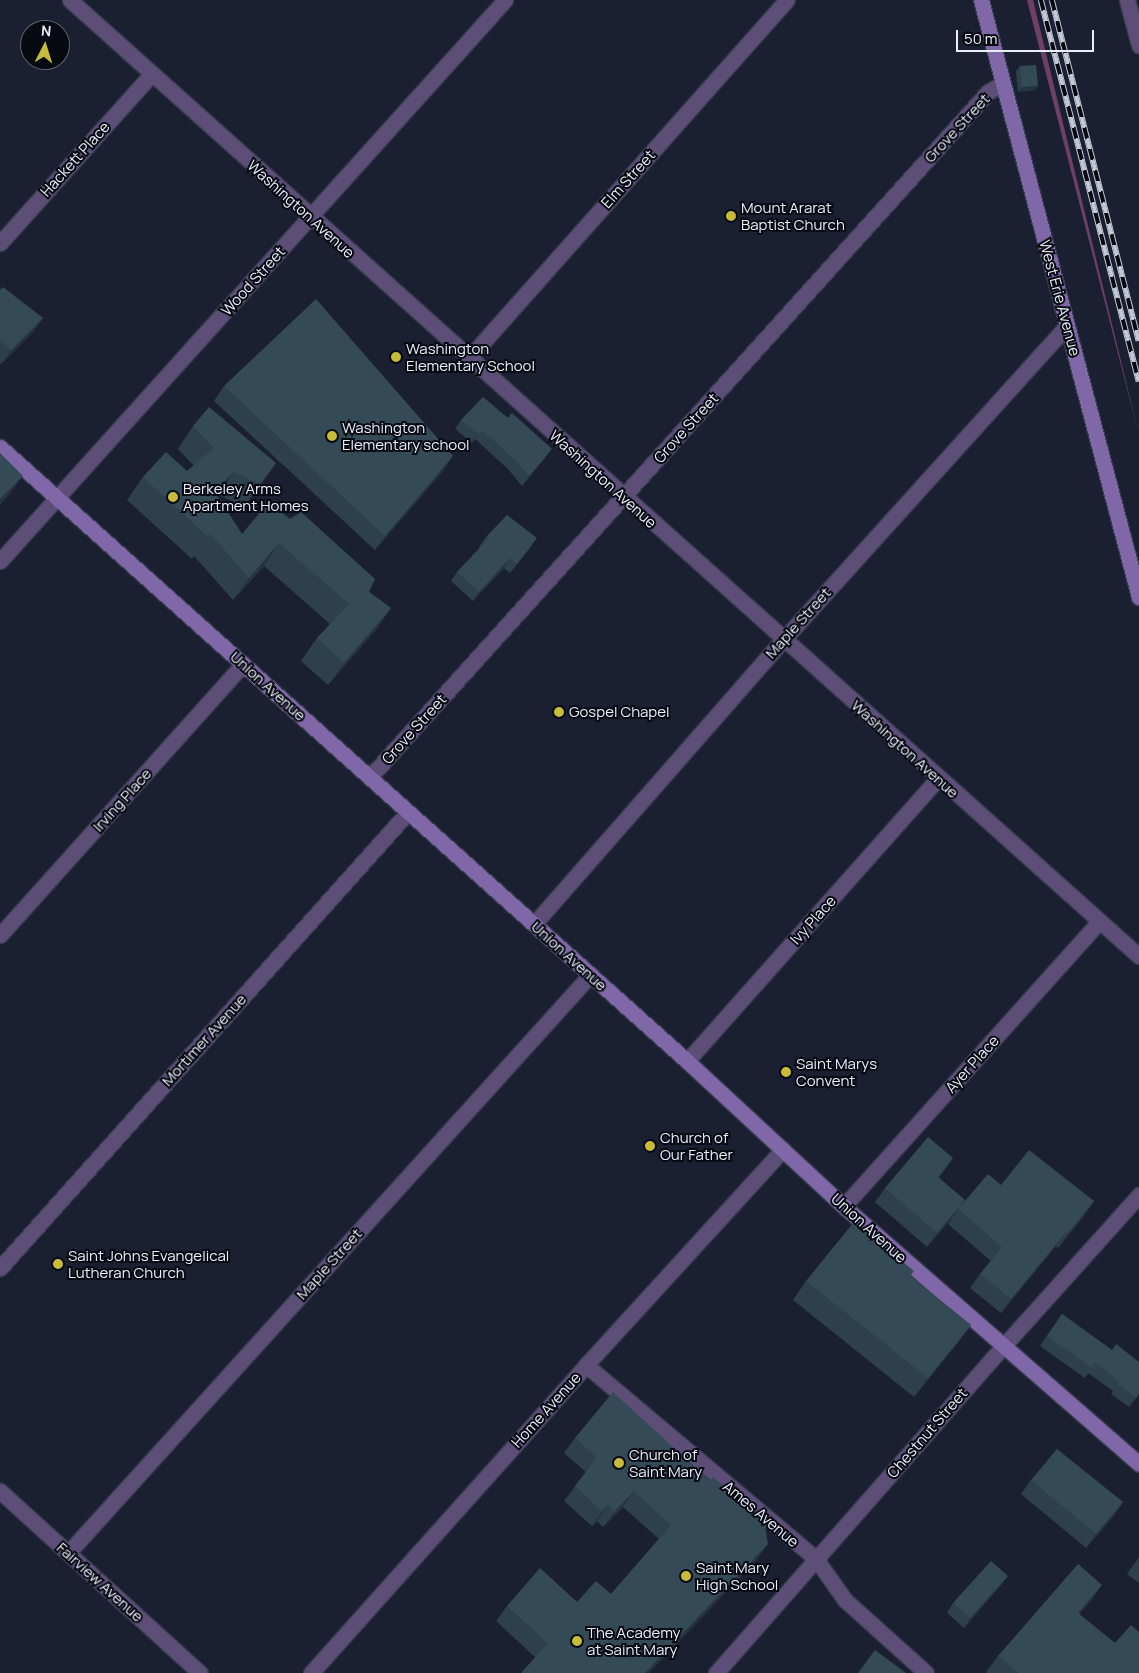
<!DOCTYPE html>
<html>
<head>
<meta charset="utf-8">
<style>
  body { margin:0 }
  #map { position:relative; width:1139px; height:1673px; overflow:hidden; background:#1a2032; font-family:Manrope,sans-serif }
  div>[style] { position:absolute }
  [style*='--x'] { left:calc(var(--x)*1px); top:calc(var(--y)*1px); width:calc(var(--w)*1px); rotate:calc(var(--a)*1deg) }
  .forest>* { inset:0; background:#703f67 }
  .roads { filter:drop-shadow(1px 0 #373d4e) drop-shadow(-1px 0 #373d4e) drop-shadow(0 1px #373d4e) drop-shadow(0 -1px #373d4e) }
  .street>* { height:15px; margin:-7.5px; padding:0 7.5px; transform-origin:7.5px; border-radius:7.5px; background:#5d4e77 }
  .secondary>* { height:15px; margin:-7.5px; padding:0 7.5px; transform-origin:7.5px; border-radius:7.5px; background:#8067a8 }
  .rail>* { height:5.5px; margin-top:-2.75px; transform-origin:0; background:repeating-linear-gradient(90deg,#080a12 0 11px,#c3c8d5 0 22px); box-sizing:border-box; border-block:1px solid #c3c8d5 }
  .wall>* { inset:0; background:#2e404b }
  .shaded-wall>* { inset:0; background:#25343d }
  .building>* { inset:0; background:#354a57 }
  .dots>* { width:14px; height:14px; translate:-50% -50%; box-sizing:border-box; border:2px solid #080a12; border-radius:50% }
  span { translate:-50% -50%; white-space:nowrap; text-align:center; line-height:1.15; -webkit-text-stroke:4px #080a12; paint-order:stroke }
  .street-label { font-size:15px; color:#e9eefa }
  .poi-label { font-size:15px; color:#e9eefa }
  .left { translate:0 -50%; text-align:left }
  .north { position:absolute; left:20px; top:20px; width:50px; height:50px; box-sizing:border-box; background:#080a12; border:1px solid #62656f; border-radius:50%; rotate:5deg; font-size:14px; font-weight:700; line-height:20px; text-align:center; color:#e9eefa }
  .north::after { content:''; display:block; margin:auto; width:18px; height:22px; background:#c7bb3c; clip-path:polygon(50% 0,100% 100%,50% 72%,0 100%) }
  .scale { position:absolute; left:956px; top:30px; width:138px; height:22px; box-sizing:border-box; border:2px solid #e9eefa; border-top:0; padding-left:6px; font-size:15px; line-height:18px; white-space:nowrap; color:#e9eefa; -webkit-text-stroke:4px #080a12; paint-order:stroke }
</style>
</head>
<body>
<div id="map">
  <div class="forest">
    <i style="clip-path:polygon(1027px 0,1033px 0,1139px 435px)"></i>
  </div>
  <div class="roads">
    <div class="street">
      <i style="--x:70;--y:0;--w:1434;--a:41.81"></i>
      <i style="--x:1127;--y:0;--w:47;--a:75.1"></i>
      <i style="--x:0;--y:243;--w:226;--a:-48.1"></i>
      <i style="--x:468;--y:359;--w:480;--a:-48.4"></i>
      <i style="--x:0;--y:561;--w:755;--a:-48.01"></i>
      <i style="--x:370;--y:777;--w:923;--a:-47.94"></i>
      <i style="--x:988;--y:92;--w:17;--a:-31"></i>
      <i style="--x:534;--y:924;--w:378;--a:-48.8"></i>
      <i style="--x:783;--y:640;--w:423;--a:-47.9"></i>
      <i style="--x:0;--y:935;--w:364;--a:-48.1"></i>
      <i style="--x:687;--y:1061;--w:378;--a:-48.4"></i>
      <i style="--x:844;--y:1206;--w:382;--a:-48.1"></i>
      <i style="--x:0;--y:1268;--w:612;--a:-48.18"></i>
      <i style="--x:586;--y:1365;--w:301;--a:40.1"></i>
      <i style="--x:816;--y:1559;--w:50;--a:54.7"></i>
      <i style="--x:845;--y:1600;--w:109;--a:42"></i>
      <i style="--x:0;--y:1491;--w:270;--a:42.3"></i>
      <i style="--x:68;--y:1553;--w:779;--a:-47.91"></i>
      <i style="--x:311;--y:1673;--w:413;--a:-48.2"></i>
      <i style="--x:586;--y:1365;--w:292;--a:-47.6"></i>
      <i style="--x:716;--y:1673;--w:417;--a:-48.7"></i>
      <i style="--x:991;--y:1360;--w:222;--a:-48.1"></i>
    </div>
    <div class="secondary">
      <i style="--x:981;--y:0;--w:618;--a:75.18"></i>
      <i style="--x:0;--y:447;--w:921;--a:41.79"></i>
      <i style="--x:687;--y:1061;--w:219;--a:42.8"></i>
      <i style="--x:848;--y:1210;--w:386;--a:41.1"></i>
    </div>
  </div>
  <div class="rail">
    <i style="--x:1041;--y:0;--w:394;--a:75.6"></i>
    <i style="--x:1052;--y:0;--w:352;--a:75.7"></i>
  </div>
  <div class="wall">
    <i style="clip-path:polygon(1020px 66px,1035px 90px,1018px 92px,1016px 71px)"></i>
    <i style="clip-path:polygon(0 290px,43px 318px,33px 332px,1px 364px,0 363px)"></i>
    <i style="clip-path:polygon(224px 386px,443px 471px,375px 550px,214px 401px)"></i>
    <i style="clip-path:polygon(461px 420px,545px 458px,522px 486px,508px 469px,475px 439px,472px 443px,455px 429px)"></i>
    <i style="clip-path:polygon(193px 426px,276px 463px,260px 486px,244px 507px,219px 495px,217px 496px,242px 534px,269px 502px,369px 592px,391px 608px,375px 631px,328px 685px,301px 661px,317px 638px,330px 624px,264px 566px,233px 600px,194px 556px,192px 559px,127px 500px,143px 477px,187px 471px,194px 466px,178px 449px)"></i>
    <i style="clip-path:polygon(486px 537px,530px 548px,510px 573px,504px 568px,473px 601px,451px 581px,457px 572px,480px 548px,479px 547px)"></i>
    <i style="clip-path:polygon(953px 1158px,939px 1178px,961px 1206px,1001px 1185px,1094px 1201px,1084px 1216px,1058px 1248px,1056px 1246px,1001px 1313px,970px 1288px,980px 1274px,991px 1261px,948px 1224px,952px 1218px,927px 1247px,875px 1202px,885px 1188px)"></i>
    <i style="clip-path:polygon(910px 1276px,971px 1325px,957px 1344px,914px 1397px,793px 1300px,806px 1281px)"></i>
    <i style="clip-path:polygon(1062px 1314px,1112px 1350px,1139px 1362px,1139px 1394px,1129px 1407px,1111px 1394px,1113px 1391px,1088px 1373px,1085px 1378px,1040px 1346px)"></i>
    <i style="clip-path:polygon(575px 1438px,757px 1560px,535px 1657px,496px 1621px,507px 1606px,577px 1602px,611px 1594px,659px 1539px,623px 1507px,603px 1527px,597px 1521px,592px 1526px,564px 1501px,586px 1472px,564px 1453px)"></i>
    <i style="clip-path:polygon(1031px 1480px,1123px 1502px,1113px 1517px,1086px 1548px,1021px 1494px)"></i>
    <i style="clip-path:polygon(1139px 1557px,1139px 1583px,1127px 1574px)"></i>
    <i style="clip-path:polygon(1008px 1576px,1001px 1585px,964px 1628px,947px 1613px,953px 1603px)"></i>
    <i style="clip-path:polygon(1091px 1601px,1079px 1614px,1115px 1643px,1139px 1673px,987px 1673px,986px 1672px,998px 1656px)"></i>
  </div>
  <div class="shaded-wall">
    <i style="clip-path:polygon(1038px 86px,1035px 90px,1018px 92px,1022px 87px)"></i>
    <i style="clip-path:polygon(43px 318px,33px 332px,1px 364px,11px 350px)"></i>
    <i style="clip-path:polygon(552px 449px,545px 458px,522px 486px,529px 476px)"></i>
    <i style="clip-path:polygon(453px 456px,443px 471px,375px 550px,385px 536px)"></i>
    <i style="clip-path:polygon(276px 463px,260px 486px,244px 507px,260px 484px)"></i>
    <i style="clip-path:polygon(234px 472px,219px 495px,198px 514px,214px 491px)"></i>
    <i style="clip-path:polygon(23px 476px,9px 495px,0 505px,0 499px)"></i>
    <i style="clip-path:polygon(537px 538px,530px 548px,510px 573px,517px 564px)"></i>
    <i style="clip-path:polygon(279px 543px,264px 566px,233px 600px,249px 578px)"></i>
    <i style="clip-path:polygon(510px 558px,504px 568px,473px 601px,479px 592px)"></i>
    <i style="clip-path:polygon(391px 608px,375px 631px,328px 685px,344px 663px)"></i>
    <i style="clip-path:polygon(953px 1158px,943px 1173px,927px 1191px,938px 1177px)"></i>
    <i style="clip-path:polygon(965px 1200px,952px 1218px,927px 1247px,937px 1233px)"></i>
    <i style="clip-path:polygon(1094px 1201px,1084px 1216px,1058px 1248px,1068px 1233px)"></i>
    <i style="clip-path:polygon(1066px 1232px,1056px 1246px,1001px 1313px,1011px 1299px)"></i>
    <i style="clip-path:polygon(971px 1325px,957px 1344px,914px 1397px,928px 1378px)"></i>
    <i style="clip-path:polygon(634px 1491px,623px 1507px,603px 1527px,614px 1512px)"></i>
    <i style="clip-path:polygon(1123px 1502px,1113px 1517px,1086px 1548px,1096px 1534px)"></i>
    <i style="clip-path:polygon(608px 1505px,597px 1521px,592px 1526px,602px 1511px)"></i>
    <i style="clip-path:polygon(768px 1544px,757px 1560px,649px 1673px,645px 1673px)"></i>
    <i style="clip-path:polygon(1008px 1576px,1001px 1585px,964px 1628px,970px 1618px)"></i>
    <i style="clip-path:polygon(1102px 1585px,1091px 1601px,1066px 1630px,1078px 1613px)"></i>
  </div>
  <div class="building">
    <i style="clip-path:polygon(1036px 65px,1038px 86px,1022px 87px,1020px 66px)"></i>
    <i style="clip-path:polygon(3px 287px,43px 318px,11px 350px,0 340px,0 290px)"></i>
    <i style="clip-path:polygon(316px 299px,453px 456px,385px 536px,224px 386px)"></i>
    <i style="clip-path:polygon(483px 397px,508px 418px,512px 413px,552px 449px,529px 476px,515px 460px,482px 430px,479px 434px,461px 420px)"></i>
    <i style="clip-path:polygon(209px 407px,276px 463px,260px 484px,234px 472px,214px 491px,242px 534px,269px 502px,290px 519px,301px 512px,375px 579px,369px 592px,391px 608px,344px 663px,317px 638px,349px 604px,279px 543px,249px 578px,210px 533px,208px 537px,143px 477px,166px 452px,187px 471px,214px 448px,193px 426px)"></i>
    <i style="clip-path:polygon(0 453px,23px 476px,0 499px)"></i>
    <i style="clip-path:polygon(507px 515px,537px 538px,517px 564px,510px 558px,479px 592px,457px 572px,488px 539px,486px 537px)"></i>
    <i style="clip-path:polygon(928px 1137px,953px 1158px,938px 1177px,965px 1200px,937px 1233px,885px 1188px)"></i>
    <i style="clip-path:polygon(1029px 1150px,1094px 1201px,1068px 1233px,1066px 1232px,1011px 1299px,980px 1274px,1002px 1247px,958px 1209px,988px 1174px,1001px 1185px)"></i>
    <i style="clip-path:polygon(854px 1222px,914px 1271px,910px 1276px,971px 1325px,928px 1378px,806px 1281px)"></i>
    <i style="clip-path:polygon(1062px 1314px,1112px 1350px,1116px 1344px,1139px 1362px,1139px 1393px,1136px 1398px,1118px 1384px,1120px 1382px,1095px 1363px,1092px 1368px,1047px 1336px)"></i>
    <i style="clip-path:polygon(613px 1392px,710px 1481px,713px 1477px,764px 1520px,768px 1544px,645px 1673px,521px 1673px,548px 1643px,507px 1606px,540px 1568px,577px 1602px,596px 1581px,611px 1594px,671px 1525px,634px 1491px,614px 1512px,608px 1505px,602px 1511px,575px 1486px,597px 1457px,575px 1438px)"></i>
    <i style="clip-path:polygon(1057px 1449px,1123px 1502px,1096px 1534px,1031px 1480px)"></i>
    <i style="clip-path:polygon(991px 1561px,1008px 1576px,970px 1618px,953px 1603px)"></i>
    <i style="clip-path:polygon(1078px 1564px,1102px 1585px,1078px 1613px,1115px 1643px,1131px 1625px,1139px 1632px,1139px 1672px,1138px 1673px,1019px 1673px,998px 1656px)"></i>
    <i style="clip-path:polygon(875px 1650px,906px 1673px,858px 1673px)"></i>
  </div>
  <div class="dots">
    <i style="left:731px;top:216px;background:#c7bb3c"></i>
    <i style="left:396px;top:357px;background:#c7bb3c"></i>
    <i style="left:332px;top:436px;background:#c7bb3c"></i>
    <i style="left:173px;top:497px;background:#c7bb3c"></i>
    <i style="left:559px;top:712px;background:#c7bb3c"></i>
    <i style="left:786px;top:1072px;background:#c7bb3c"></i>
    <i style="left:650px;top:1146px;background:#c7bb3c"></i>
    <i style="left:58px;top:1264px;background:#c7bb3c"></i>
    <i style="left:619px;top:1463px;background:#c7bb3c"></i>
    <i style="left:686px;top:1576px;background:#c7bb3c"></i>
    <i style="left:577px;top:1641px;background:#c7bb3c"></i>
  </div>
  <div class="street-label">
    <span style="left:957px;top:128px;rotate:-47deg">Grove Street</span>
    <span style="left:75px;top:159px;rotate:-48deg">Hackett Place</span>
    <span style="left:628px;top:179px;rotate:-48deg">Elm Street</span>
    <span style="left:301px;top:209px;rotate:42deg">Washington Avenue</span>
    <span style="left:253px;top:281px;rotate:-48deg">Wood Street</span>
    <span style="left:1060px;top:298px;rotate:75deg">West Erie Avenue</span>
    <span style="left:686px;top:428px;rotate:-48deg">Grove Street</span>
    <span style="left:603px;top:479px;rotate:42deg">Washington Avenue</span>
    <span style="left:798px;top:623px;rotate:-48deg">Maple Street</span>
    <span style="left:268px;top:686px;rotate:42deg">Union Avenue</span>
    <span style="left:414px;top:729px;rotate:-48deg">Grove Street</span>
    <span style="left:905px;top:749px;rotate:42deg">Washington Avenue</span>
    <span style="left:122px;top:800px;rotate:-48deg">Irving Place</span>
    <span style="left:813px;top:920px;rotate:-48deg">Ivy Place</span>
    <span style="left:569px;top:956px;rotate:42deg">Union Avenue</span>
    <span style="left:204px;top:1040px;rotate:-48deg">Mortimer Avenue</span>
    <span style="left:972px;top:1064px;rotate:-48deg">Ayer Place</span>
    <span style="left:869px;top:1228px;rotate:42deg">Union Avenue</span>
    <span style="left:329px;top:1264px;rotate:-48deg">Maple Street</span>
    <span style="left:546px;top:1410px;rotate:-48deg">Home Avenue</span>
    <span style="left:927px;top:1433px;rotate:-49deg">Chestnut Street</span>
    <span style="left:761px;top:1514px;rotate:40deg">Ames Avenue</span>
    <span style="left:100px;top:1582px;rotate:42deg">Fairview Avenue</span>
  </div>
  <div class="poi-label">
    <span class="left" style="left:741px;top:216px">Mount Ararat<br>Baptist Church</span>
    <span class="left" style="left:406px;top:357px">Washington<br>Elementary School</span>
    <span class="left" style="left:342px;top:436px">Washington<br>Elementary school</span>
    <span class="left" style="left:183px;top:497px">Berkeley Arms<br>Apartment Homes</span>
    <span class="left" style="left:569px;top:712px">Gospel Chapel</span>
    <span class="left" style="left:796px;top:1072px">Saint Marys<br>Convent</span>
    <span class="left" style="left:660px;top:1146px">Church of<br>Our Father</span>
    <span class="left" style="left:68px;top:1264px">Saint Johns Evangelical<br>Lutheran Church</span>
    <span class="left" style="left:629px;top:1463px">Church of<br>Saint Mary</span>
    <span class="left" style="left:696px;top:1576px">Saint Mary<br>High School</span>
    <span class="left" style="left:587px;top:1641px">The Academy<br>at Saint Mary</span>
  </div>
  <div class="north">N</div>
  <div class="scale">50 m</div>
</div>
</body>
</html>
